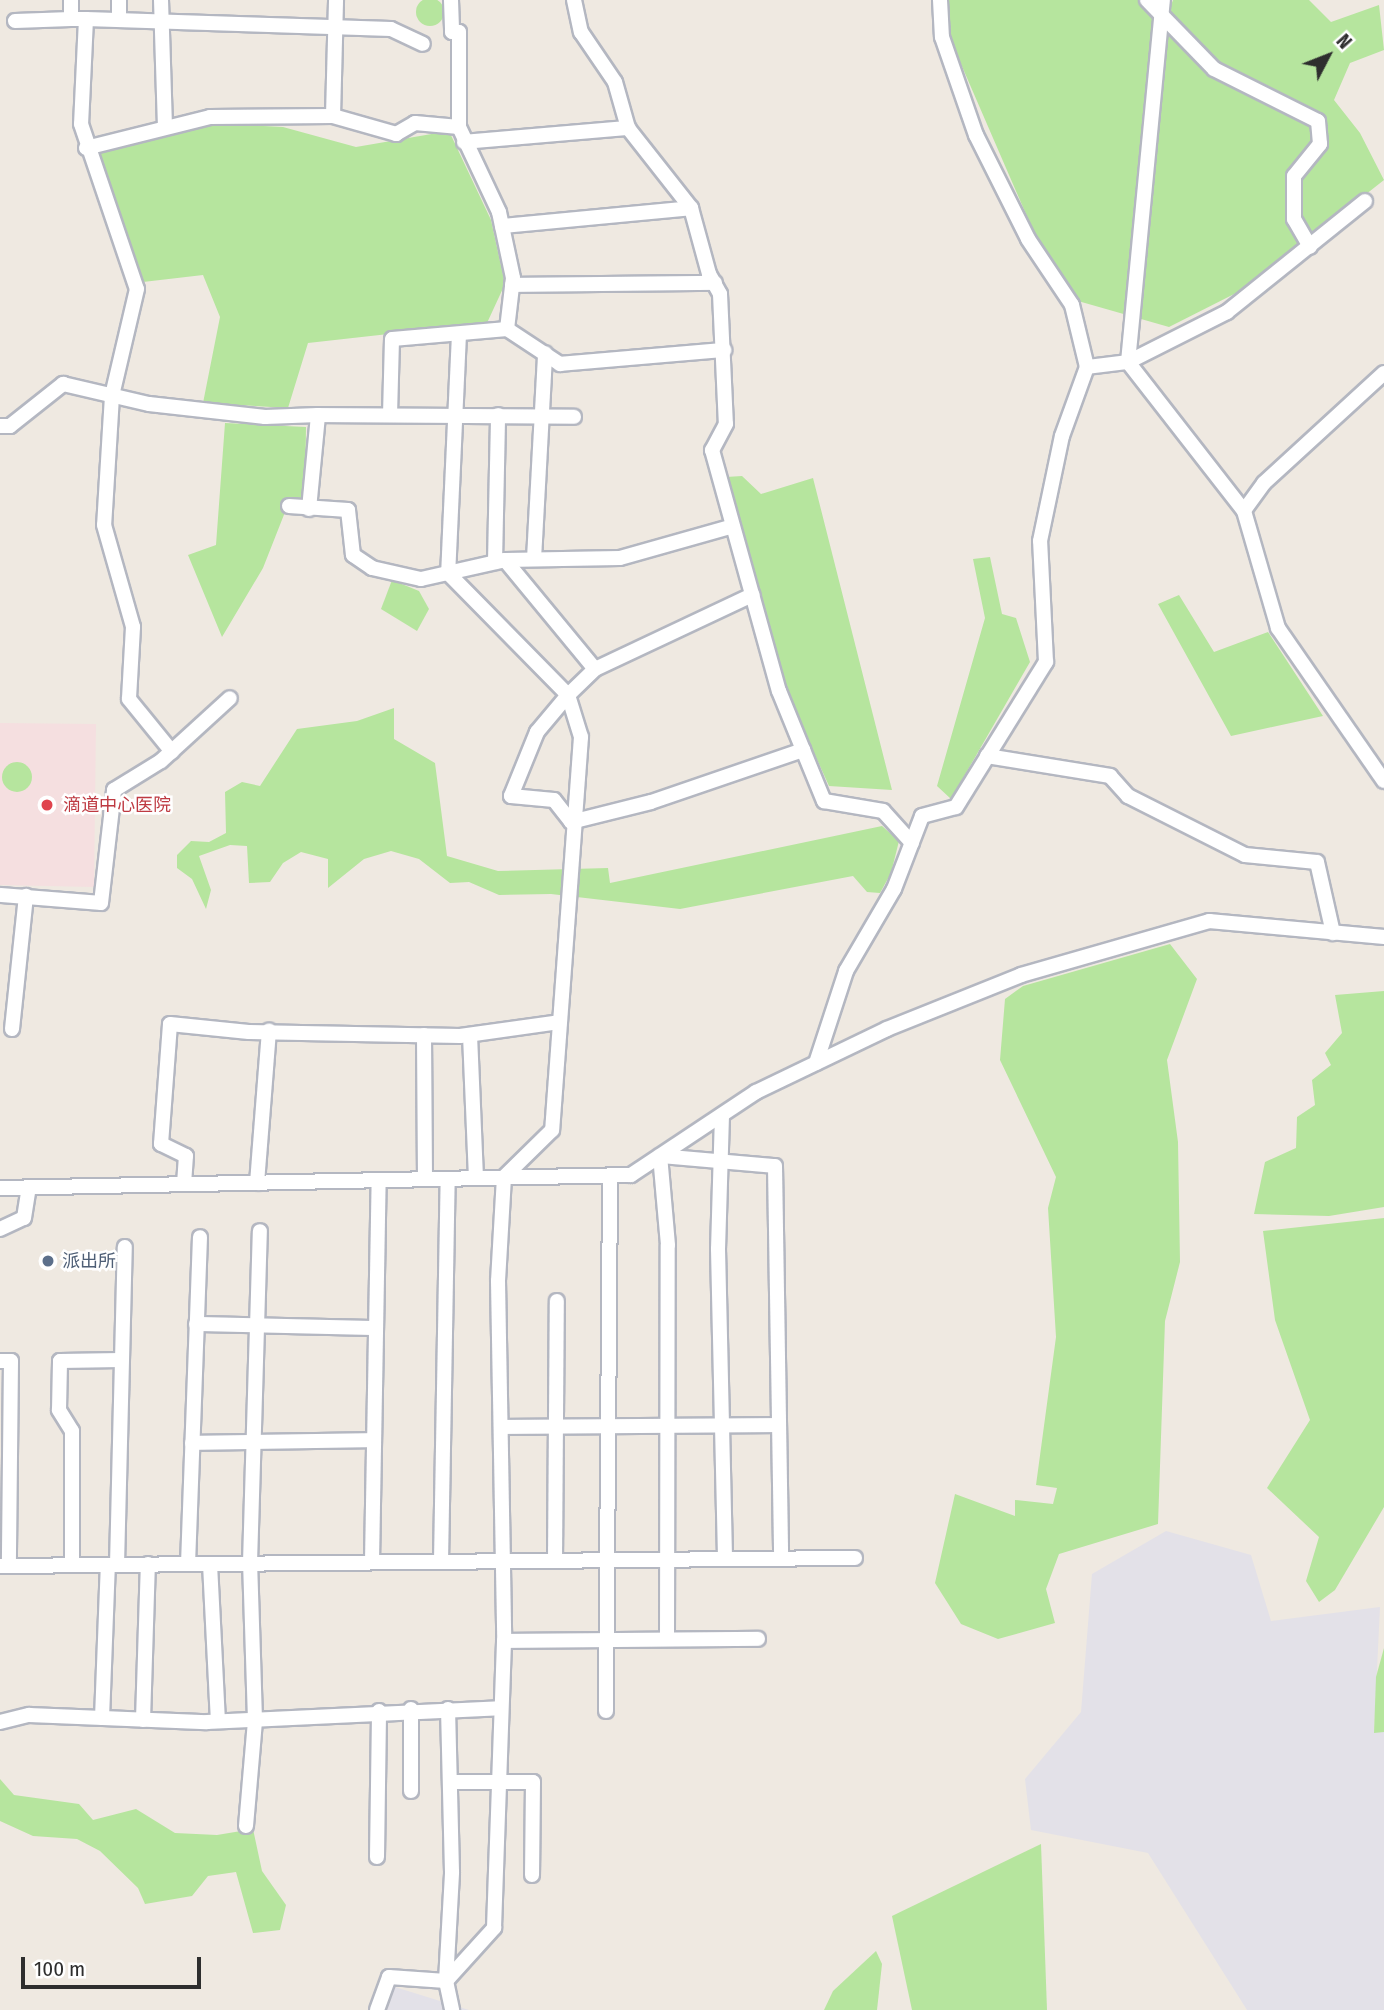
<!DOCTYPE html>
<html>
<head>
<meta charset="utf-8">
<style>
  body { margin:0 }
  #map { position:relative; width:1384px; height:2010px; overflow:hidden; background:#efe9e1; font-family:"Fira Sans Condensed","Noto Sans SC",sans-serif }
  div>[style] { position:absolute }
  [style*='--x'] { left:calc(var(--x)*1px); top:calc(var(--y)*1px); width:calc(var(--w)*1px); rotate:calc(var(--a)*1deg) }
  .industrial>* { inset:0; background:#e3e1e8 }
  .medical>* { inset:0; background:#f5dfe0 }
  .green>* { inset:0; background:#b6e59e }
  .round { border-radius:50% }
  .roads { filter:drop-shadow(2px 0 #b4b7c1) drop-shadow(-2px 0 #b4b7c1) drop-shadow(0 2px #b4b7c1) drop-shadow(0 -2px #b4b7c1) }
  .minor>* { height:14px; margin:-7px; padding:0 7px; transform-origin:7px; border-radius:7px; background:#fff }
  .dots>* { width:19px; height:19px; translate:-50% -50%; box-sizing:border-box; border:4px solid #fff; border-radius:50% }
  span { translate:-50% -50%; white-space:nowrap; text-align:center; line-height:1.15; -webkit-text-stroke:5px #fff; paint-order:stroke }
  .health-label { font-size:18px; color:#be3a42 }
  .left { translate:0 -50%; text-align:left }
  .service-label { font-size:18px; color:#4e5e75 }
  .north { position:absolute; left:1293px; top:21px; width:70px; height:70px; -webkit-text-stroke:5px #fff; paint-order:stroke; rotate:48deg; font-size:19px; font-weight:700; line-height:28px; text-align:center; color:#2e2e2e }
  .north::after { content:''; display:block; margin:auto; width:24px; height:32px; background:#2e2e2e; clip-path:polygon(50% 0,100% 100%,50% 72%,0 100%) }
  .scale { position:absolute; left:21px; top:1957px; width:180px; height:32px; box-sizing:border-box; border:4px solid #2e2e2e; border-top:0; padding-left:9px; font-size:21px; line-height:24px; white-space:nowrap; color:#2e2e2e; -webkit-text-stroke:5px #fff; paint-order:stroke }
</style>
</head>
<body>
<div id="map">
  <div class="industrial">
    <i style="clip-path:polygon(1166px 1531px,1251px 1555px,1271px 1621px,1380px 1607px,1374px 1732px,1384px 1731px,1384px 2010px,1247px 2010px,1148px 1853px,1031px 1830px,1025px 1779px,1081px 1712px,1092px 1574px)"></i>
    <i style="clip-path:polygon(395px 1987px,469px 2010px,387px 2010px)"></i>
  </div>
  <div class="medical">
    <i style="clip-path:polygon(0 723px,96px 724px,94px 887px,0 885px)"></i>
  </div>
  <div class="green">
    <i class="round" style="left:416px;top:-2px;width:28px;height:28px"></i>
    <i style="clip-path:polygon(945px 0,1152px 0,1169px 11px,1173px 0,1309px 0,1331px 22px,1379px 5px,1384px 50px,1350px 63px,1334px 100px,1360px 133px,1384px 180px,1248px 287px,1169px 327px,1078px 301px,1035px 235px,951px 41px)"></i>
    <i style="clip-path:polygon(205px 123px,283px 127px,356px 147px,449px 131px,491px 220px,505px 284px,487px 323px,308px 343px,288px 408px,203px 403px,220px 317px,203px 275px,143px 282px,94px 152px)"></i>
    <i style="clip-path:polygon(225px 423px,306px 427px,305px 503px,289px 502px,263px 568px,222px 637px,188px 555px,216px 545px)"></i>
    <i style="clip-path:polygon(742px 476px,761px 494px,813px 478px,892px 790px,829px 786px,787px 693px,726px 477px)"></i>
    <i style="clip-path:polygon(990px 557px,1002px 614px,1016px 618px,1030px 662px,951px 799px,937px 786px,985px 618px,973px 559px)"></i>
    <i style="clip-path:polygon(392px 580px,419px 591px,429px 609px,417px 631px,381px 609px)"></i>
    <i style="clip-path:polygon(1179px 595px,1214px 652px,1268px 632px,1323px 716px,1231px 736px,1158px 604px)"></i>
    <i style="clip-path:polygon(394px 708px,394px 739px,435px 763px,447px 856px,498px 871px,608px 868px,610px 883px,882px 826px,899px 841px,891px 873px,880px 893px,867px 892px,853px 876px,680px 909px,551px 894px,499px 895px,469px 882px,450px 883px,419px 859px,391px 851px,364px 859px,328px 888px,328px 859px,301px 852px,283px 863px,270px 882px,249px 883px,247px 846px,230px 845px,199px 856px,211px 890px,206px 909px,192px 879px,177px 868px,177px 855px,191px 841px,209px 842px,226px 833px,225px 792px,242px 782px,260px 786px,297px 729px,357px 721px)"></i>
    <i class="round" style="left:2px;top:762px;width:30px;height:30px"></i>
    <i style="clip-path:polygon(1170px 944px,1197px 979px,1167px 1060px,1178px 1142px,1180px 1262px,1165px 1321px,1158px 1524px,1059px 1554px,1046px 1589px,1055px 1623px,998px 1639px,961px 1624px,935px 1583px,955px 1494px,1015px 1516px,1015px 1500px,1053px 1504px,1057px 1488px,1036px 1485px,1056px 1337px,1048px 1208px,1056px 1177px,1000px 1060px,1005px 999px,1023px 986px)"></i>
    <i style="clip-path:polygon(1384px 991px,1384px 1207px,1329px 1216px,1254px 1214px,1265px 1162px,1296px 1148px,1297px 1117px,1315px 1105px,1312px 1080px,1331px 1065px,1325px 1053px,1342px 1033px,1335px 995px)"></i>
    <i style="clip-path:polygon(1384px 1218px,1384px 1507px,1335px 1590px,1319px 1602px,1306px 1581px,1319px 1537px,1267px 1488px,1310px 1420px,1275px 1320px,1263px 1231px)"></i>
    <i style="clip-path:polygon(1384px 1648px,1384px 1732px,1374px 1733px,1376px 1677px)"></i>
    <i style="clip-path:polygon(0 1779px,14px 1795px,79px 1804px,93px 1820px,136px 1809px,175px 1833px,217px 1835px,253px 1829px,262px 1871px,286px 1905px,280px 1930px,253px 1933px,236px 1872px,208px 1876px,192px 1896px,145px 1904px,138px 1888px,100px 1851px,77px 1839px,33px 1836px,0 1821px)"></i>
    <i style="clip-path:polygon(1041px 1844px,1047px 2010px,912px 2010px,892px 1916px)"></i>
    <i style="clip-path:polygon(876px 1951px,882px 1964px,877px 2010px,824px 2010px,833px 1991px)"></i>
  </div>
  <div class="roads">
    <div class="minor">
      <i style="--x:71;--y:0;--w:19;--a:90"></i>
      <i style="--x:71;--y:19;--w:15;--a:0"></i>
      <i style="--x:86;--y:19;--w:105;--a:92.7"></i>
      <i style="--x:81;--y:124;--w:174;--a:71.3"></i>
      <i style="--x:137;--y:289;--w:110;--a:103.2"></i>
      <i style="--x:112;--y:396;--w:129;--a:93.5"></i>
      <i style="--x:104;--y:525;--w:106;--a:74.1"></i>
      <i style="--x:133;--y:627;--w:72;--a:93.2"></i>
      <i style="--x:129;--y:699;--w:68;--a:50.9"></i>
      <i style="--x:161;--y:0;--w:125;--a:88.2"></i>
      <i style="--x:451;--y:0;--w:32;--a:88"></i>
      <i style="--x:452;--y:32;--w:7;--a:0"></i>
      <i style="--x:459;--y:32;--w:95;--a:90"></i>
      <i style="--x:574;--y:0;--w:33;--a:78"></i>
      <i style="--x:581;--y:32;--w:60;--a:55.8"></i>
      <i style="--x:615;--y:82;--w:48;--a:74.2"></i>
      <i style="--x:628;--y:128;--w:102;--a:51.8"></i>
      <i style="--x:691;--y:208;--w:68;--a:74.7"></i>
      <i style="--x:709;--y:274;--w:23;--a:61"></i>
      <i style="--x:720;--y:294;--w:130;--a:87.4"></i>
      <i style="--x:726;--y:424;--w:30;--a:118"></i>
      <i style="--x:712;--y:450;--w:250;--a:74.5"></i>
      <i style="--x:779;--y:691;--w:119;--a:67.8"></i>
      <i style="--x:824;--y:801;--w:60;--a:9.6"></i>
      <i style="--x:883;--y:811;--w:43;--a:47.8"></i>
      <i style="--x:940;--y:0;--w:37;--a:87"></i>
      <i style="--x:942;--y:37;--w:104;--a:70.9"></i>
      <i style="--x:976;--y:135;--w:116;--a:63.4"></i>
      <i style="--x:1028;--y:239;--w:79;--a:56.3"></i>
      <i style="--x:1072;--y:305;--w:64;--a:76.4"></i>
      <i style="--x:1147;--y:0;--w:96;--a:45.8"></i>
      <i style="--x:1214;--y:69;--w:116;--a:26.6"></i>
      <i style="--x:1318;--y:121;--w:23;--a:85"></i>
      <i style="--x:1320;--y:144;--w:41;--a:129.1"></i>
      <i style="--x:1294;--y:176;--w:43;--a:90"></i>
      <i style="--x:1294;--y:219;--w:32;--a:60"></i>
      <i style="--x:119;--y:18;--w:18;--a:-90"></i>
      <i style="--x:86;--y:19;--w:305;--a:1.9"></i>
      <i style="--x:391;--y:29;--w:35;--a:25"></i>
      <i style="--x:15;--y:21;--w:56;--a:-2"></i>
      <i style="--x:333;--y:116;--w:116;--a:-88.5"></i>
      <i style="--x:464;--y:142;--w:165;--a:-4.9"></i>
      <i style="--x:86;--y:148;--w:128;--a:-14"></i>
      <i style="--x:210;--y:117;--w:123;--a:-0.5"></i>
      <i style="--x:333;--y:116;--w:66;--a:15.9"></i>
      <i style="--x:396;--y:134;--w:22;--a:-30"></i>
      <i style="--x:415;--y:123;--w:44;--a:5.2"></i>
      <i style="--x:459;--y:127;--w:94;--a:64.8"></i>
      <i style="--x:499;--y:212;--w:67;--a:78"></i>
      <i style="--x:513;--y:278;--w:51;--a:96.7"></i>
      <i style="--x:507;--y:329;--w:115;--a:175"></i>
      <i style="--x:392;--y:339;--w:75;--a:91.5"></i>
      <i style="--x:502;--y:226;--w:190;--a:-5.4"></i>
      <i style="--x:512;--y:285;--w:203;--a:-0.6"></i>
      <i style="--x:507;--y:329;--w:64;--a:33.4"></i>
      <i style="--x:560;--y:364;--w:165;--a:-4.9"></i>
      <i style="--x:459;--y:334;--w:239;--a:92.6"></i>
      <i style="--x:448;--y:573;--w:171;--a:45.5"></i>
      <i style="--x:568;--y:695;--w:48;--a:130"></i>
      <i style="--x:537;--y:732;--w:69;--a:112.1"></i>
      <i style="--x:511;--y:796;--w:43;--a:5.3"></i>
      <i style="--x:554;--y:800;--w:28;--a:52"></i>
      <i style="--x:571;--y:822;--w:82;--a:-14"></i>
      <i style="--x:651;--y:802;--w:161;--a:-18.9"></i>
      <i style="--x:1384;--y:373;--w:163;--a:137.5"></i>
      <i style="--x:1264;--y:483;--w:34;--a:126"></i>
      <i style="--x:1244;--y:511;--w:122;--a:73.8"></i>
      <i style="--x:1278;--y:628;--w:186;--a:55.3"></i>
      <i style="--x:0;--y:426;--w:10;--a:0"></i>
      <i style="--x:10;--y:426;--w:68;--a:-38.4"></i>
      <i style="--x:63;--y:384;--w:88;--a:13.1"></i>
      <i style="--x:149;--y:404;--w:117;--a:6.4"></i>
      <i style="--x:265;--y:417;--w:53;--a:-2.2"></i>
      <i style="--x:289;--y:506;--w:59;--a:3.9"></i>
      <i style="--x:348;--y:510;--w:45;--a:83.7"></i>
      <i style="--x:353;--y:555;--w:23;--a:34"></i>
      <i style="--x:372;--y:568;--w:50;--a:12.7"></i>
      <i style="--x:421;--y:579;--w:86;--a:-12.7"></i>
      <i style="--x:505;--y:560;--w:115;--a:-1"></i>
      <i style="--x:620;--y:558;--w:117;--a:-15.8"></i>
      <i style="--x:309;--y:509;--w:94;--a:-84.5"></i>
      <i style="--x:318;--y:415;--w:256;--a:0.4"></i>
      <i style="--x:1244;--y:511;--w:189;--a:-127.9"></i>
      <i style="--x:1128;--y:362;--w:111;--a:-26.8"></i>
      <i style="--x:1227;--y:312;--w:177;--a:-38.8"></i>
      <i style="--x:534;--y:559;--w:206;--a:-86.9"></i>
      <i style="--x:505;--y:560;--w:141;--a:50.5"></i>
      <i style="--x:595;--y:669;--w:37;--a:136"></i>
      <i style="--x:568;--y:695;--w:44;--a:72.8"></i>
      <i style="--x:581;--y:737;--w:394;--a:94.2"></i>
      <i style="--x:552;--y:1130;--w:67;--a:135.6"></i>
      <i style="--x:504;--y:1177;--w:104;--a:93.3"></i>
      <i style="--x:498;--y:1281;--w:360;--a:89"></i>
      <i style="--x:504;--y:1641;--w:254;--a:-0.5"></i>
      <i style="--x:495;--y:562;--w:147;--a:-88.8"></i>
      <i style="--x:595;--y:669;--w:174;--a:-25.2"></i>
      <i style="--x:987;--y:756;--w:125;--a:9.2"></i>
      <i style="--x:1110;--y:776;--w:27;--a:48"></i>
      <i style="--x:1128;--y:796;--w:131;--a:26.8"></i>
      <i style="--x:1245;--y:855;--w:72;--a:5.6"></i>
      <i style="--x:1317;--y:862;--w:73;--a:77.3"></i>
      <i style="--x:0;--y:895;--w:101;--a:4.5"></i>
      <i style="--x:101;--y:903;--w:114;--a:-83.4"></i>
      <i style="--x:114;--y:790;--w:55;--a:-31.7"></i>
      <i style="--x:161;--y:761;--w:93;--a:-42.4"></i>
      <i style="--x:12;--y:1029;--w:134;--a:-84"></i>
      <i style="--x:424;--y:1035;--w:144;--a:89.6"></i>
      <i style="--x:470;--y:1035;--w:143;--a:87.6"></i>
      <i style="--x:816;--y:1063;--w:97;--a:-71.9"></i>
      <i style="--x:846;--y:971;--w:95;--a:-59.7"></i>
      <i style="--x:894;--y:889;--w:78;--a:-69"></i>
      <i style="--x:922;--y:816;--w:35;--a:-15"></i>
      <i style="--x:956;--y:807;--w:171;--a:-58.2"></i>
      <i style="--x:1046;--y:662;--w:121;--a:-92.8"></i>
      <i style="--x:1040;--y:541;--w:107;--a:-78.2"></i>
      <i style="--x:1062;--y:436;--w:73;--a:-70.1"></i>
      <i style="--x:1087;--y:367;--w:41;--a:-7"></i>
      <i style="--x:1128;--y:362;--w:364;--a:-84.5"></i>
      <i style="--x:722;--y:1115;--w:134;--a:91.7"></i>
      <i style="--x:718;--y:1249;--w:310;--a:88.7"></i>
      <i style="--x:257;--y:1183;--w:153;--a:-85.5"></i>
      <i style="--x:184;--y:1184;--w:28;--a:-86"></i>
      <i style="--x:186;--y:1156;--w:28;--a:-154"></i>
      <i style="--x:161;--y:1144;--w:120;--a:-85.7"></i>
      <i style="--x:170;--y:1024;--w:79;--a:5.8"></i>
      <i style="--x:249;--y:1032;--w:211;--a:1.1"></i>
      <i style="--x:460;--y:1036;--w:100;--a:-8"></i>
      <i style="--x:0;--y:1188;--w:631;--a:-1.18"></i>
      <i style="--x:631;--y:1175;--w:150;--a:-33.6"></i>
      <i style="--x:756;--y:1092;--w:145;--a:-25.7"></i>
      <i style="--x:887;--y:1029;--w:144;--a:-21.9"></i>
      <i style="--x:1021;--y:975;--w:196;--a:-16"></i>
      <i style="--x:1209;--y:921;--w:176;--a:5.2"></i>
      <i style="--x:0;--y:1229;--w:26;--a:-25"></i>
      <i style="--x:24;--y:1218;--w:30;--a:-81"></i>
      <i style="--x:196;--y:1324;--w:180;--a:1.3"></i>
      <i style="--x:0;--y:1361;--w:11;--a:0"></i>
      <i style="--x:11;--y:1361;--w:205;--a:90.6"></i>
      <i style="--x:502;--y:1427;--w:276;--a:-0.4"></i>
      <i style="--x:192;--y:1443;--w:182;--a:-0.9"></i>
      <i style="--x:555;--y:1560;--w:259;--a:-89.6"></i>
      <i style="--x:372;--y:1562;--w:382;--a:-89"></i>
      <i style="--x:441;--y:1562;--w:383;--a:-89"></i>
      <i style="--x:188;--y:1564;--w:327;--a:-87.9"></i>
      <i style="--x:210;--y:1564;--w:157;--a:87.1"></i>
      <i style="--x:72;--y:1565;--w:134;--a:-90"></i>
      <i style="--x:72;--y:1431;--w:25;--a:-122"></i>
      <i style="--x:59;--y:1410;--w:49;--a:-88.8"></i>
      <i style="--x:60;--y:1361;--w:61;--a:-0.9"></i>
      <i style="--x:117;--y:1565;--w:318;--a:-88.6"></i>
      <i style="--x:0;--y:1566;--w:855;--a:-0.54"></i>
      <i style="--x:667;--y:1639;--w:394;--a:-89.9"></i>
      <i style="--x:668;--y:1245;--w:89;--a:-95.1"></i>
      <i style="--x:660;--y:1156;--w:115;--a:5"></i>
      <i style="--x:775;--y:1166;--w:393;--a:89.1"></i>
      <i style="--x:411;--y:1709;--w:82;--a:90"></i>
      <i style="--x:606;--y:1711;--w:536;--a:-89.57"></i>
      <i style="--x:102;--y:1718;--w:153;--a:-87.8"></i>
      <i style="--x:143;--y:1720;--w:156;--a:-88.2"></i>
      <i style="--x:0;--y:1722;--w:30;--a:-14"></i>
      <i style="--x:29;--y:1715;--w:178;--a:2.3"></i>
      <i style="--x:207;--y:1722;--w:293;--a:-2.7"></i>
      <i style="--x:450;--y:1782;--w:83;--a:0"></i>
      <i style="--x:533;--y:1782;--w:93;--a:90.6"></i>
      <i style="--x:246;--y:1826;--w:106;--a:-85.1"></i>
      <i style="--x:255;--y:1720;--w:157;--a:-91.8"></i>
      <i style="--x:250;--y:1563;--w:332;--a:-88.3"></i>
      <i style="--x:377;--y:1857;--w:146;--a:-89.2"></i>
      <i style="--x:446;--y:1981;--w:72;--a:-47.8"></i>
      <i style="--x:494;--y:1928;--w:287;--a:-88"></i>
      <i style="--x:446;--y:1981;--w:109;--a:-86.8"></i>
      <i style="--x:452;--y:1872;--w:163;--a:-91.4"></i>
      <i style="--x:377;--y:2010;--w:35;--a:-70"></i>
      <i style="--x:389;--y:1977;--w:57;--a:4"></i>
      <i style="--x:446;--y:1981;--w:30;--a:78"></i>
    </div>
  </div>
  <div class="dots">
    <i style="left:47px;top:805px;background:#e0444e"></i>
    <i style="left:48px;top:1261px;background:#5c6f8a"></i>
  </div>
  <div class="health-label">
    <span class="left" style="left:63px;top:805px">滴道中心医院</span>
  </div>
  <div class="service-label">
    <span class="left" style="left:62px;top:1261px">派出所</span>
  </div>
  <div class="north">N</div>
  <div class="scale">100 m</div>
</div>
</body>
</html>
